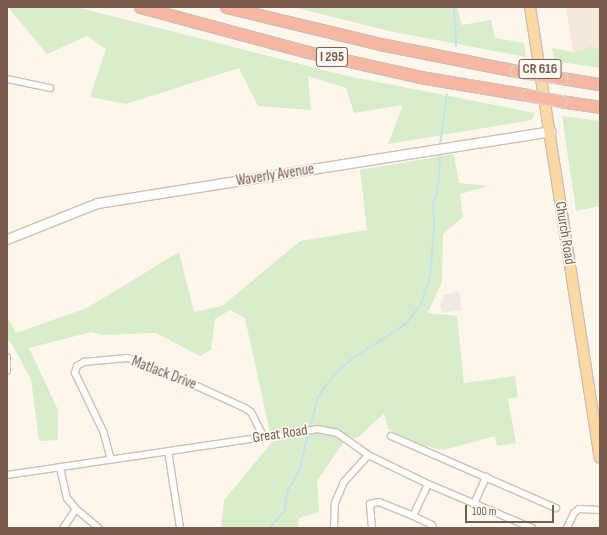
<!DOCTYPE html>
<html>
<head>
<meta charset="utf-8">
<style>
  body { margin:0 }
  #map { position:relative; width:607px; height:535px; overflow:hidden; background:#fdf6ec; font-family:"Sofia Sans Condensed",sans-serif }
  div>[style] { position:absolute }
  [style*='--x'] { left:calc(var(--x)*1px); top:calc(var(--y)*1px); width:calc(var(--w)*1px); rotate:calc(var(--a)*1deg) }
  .residential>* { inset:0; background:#f5e8da }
  .industrial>* { inset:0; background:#efe9e4 }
  .green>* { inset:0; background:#d8ecc9 }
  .stream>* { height:2px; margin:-1px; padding:0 1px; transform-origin:1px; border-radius:1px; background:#bfe3e8 }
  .roads { filter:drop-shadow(1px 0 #d1beb0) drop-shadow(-1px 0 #d1beb0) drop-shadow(0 1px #d1beb0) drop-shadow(0 -1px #d1beb0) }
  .street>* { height:6px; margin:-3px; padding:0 3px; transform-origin:3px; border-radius:3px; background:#fff }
  .secondary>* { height:9px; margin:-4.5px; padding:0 4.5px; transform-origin:4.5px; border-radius:4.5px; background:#fff }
  .primary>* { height:10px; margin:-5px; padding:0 5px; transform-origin:5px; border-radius:5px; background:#fbd9a5 }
  .highway>* { height:11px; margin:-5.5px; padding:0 5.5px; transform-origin:5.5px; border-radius:5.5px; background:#f7b7a3 }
  .bridges { filter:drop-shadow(1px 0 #dad1cd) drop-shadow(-1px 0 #dad1cd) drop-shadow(0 1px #dad1cd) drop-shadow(0 -1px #dad1cd) }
  .highway-bridge>* { height:11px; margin:-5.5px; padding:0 5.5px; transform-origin:5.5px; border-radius:5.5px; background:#f7b7a3 }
  span { translate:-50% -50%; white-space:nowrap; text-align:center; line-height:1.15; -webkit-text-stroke:3.5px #fffaf3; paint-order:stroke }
  .shield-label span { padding:1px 3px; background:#fffaf3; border:1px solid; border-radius:3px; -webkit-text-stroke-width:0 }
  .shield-label { font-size:14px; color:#7a5c4d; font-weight:700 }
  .street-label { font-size:15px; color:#7a5c4d }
  .frame { position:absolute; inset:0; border:8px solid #7a5c4d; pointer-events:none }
  .scale { position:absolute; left:465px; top:505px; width:89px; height:18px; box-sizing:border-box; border:2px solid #7a5c4d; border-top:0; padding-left:5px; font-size:12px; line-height:14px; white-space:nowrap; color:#7a5c4d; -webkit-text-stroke:3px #fffaf3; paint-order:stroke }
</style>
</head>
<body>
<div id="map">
  <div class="residential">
    <i style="clip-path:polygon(566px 7px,600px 7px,600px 49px,592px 46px,573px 52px)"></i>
  </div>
  <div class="industrial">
    <i style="clip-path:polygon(459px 291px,462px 310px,442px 313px,440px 305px,444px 300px,443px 295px)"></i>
  </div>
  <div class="green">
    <i style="clip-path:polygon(8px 7px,76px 7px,347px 76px,535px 113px,532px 120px,388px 144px,403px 105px,354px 113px,346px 88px,308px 76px,311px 110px,258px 106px,239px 68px,126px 104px,90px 97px,106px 49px,87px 36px,47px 54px)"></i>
    <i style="clip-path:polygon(293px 7px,457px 7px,462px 25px,491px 20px,495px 38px,524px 43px,526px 57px,389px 31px)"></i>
    <i style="clip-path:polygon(592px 46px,600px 49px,600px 68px,554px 61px,552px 48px,573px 52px)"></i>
    <i style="clip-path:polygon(562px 116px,600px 121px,600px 206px,576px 211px)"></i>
    <i style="clip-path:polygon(454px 154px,459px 183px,489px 186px,460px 194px,463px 217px,443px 234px,442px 281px,428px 313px,457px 316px,464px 383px,515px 376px,518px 397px,508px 399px,516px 443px,497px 446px,495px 436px,444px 450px,421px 445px,388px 429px,384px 413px,360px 436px,343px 443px,317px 481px,319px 512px,299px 518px,298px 528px,221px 528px,224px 500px,272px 442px,245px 318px,230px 310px,215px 319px,211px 350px,200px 356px,156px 333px,102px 335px,91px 332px,29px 348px,58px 410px,58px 440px,39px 441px,31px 379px,12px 344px,7px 340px,7px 316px,16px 333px,87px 308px,179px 252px,194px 312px,222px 306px,300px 241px,367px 230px,360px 170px)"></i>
  </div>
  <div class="stream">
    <i style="--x:454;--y:7;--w:39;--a:87"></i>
    <i style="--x:440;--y:145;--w:51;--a:-82.2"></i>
    <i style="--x:311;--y:423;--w:27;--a:-75"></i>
    <i style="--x:318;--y:397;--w:27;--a:-54"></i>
    <i style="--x:334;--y:375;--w:24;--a:-42"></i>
    <i style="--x:352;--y:359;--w:66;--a:-33.2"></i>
    <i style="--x:407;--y:323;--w:24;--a:-54"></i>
    <i style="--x:421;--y:304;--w:28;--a:-72"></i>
    <i style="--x:430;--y:277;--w:49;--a:-85.3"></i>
    <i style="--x:434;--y:228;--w:23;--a:-92"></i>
    <i style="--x:433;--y:205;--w:19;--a:-74"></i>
    <i style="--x:438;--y:187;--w:31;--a:-86"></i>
    <i style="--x:269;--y:528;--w:22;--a:-47"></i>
    <i style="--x:284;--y:512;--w:22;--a:-80"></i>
    <i style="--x:288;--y:490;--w:22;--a:-60"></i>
    <i style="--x:299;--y:471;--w:36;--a:-76"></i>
  </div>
  <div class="roads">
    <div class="street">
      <i style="--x:7;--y:79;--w:44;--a:11.8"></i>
      <i style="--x:7;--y:357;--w:14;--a:90"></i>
      <i style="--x:391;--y:436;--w:180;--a:23.6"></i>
      <i style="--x:168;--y:451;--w:78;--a:81.1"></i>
      <i style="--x:111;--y:460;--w:28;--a:-105"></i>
      <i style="--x:104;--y:433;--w:67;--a:-115.8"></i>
      <i style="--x:75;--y:373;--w:7;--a:-74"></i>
      <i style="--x:77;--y:366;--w:8;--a:-30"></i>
      <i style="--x:84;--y:362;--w:44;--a:-5.2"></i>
      <i style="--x:128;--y:358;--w:77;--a:22.2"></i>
      <i style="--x:199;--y:387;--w:51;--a:24.5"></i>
      <i style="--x:245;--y:408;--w:7;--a:34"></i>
      <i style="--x:251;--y:412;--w:27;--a:63"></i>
      <i style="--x:60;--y:468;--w:31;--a:77"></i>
      <i style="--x:67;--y:498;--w:14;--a:51"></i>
      <i style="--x:76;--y:509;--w:23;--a:124"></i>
      <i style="--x:7;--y:475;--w:313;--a:-8.4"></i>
      <i style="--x:317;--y:429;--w:20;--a:11"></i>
      <i style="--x:337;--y:433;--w:38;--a:35"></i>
      <i style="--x:368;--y:455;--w:67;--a:25.8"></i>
      <i style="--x:428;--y:484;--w:113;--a:22.9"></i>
      <i style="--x:428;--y:484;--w:35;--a:115"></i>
      <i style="--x:413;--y:516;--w:21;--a:25"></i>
      <i style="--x:432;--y:525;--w:3;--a:72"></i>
      <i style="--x:474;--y:504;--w:30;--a:-66"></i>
      <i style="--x:76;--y:509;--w:30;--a:40"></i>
      <i style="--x:334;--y:528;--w:25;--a:-88"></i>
      <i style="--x:335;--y:503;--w:23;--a:-67"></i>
      <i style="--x:344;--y:482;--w:36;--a:-48"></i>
      <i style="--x:372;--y:528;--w:24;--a:-95"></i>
      <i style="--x:370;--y:504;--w:9;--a:-13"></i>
      <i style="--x:379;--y:502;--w:37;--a:22"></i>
      <i style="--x:567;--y:528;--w:17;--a:-65"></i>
      <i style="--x:574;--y:513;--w:6;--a:-39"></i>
      <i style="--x:579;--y:509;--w:21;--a:3"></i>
    </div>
    <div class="secondary">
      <i style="--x:7;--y:239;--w:97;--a:-21.8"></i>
      <i style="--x:97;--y:203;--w:459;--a:-9"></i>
    </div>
    <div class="primary">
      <i style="--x:530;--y:7;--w:456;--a:81.2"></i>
    </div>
    <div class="highway">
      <i style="--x:140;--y:7;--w:170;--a:15"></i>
      <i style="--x:304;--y:51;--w:119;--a:12.6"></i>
      <i style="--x:420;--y:77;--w:109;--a:9.5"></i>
      <i style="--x:226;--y:7;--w:158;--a:13.5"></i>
      <i style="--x:380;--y:44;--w:139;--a:11.2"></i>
      <i style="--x:561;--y:78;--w:39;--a:9"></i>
      <i style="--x:560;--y:101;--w:40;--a:8.5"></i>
    </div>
  </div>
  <div class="bridges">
    <div class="highway-bridge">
      <i style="--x:516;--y:71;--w:46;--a:8.8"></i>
      <i style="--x:527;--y:95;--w:34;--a:10"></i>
    </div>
  </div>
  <div class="shield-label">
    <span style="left:332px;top:57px">I 295</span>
    <span style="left:540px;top:69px">CR 616</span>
  </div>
  <div class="street-label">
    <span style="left:275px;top:175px;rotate:-9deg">Waverly Avenue</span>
    <span style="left:565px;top:233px;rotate:81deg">Church Road</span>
    <span style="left:164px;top:373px;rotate:21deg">Matlack Drive</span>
    <span style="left:280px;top:434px;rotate:-8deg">Great Road</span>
  </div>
  <div class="frame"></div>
  <div class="scale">100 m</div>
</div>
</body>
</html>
